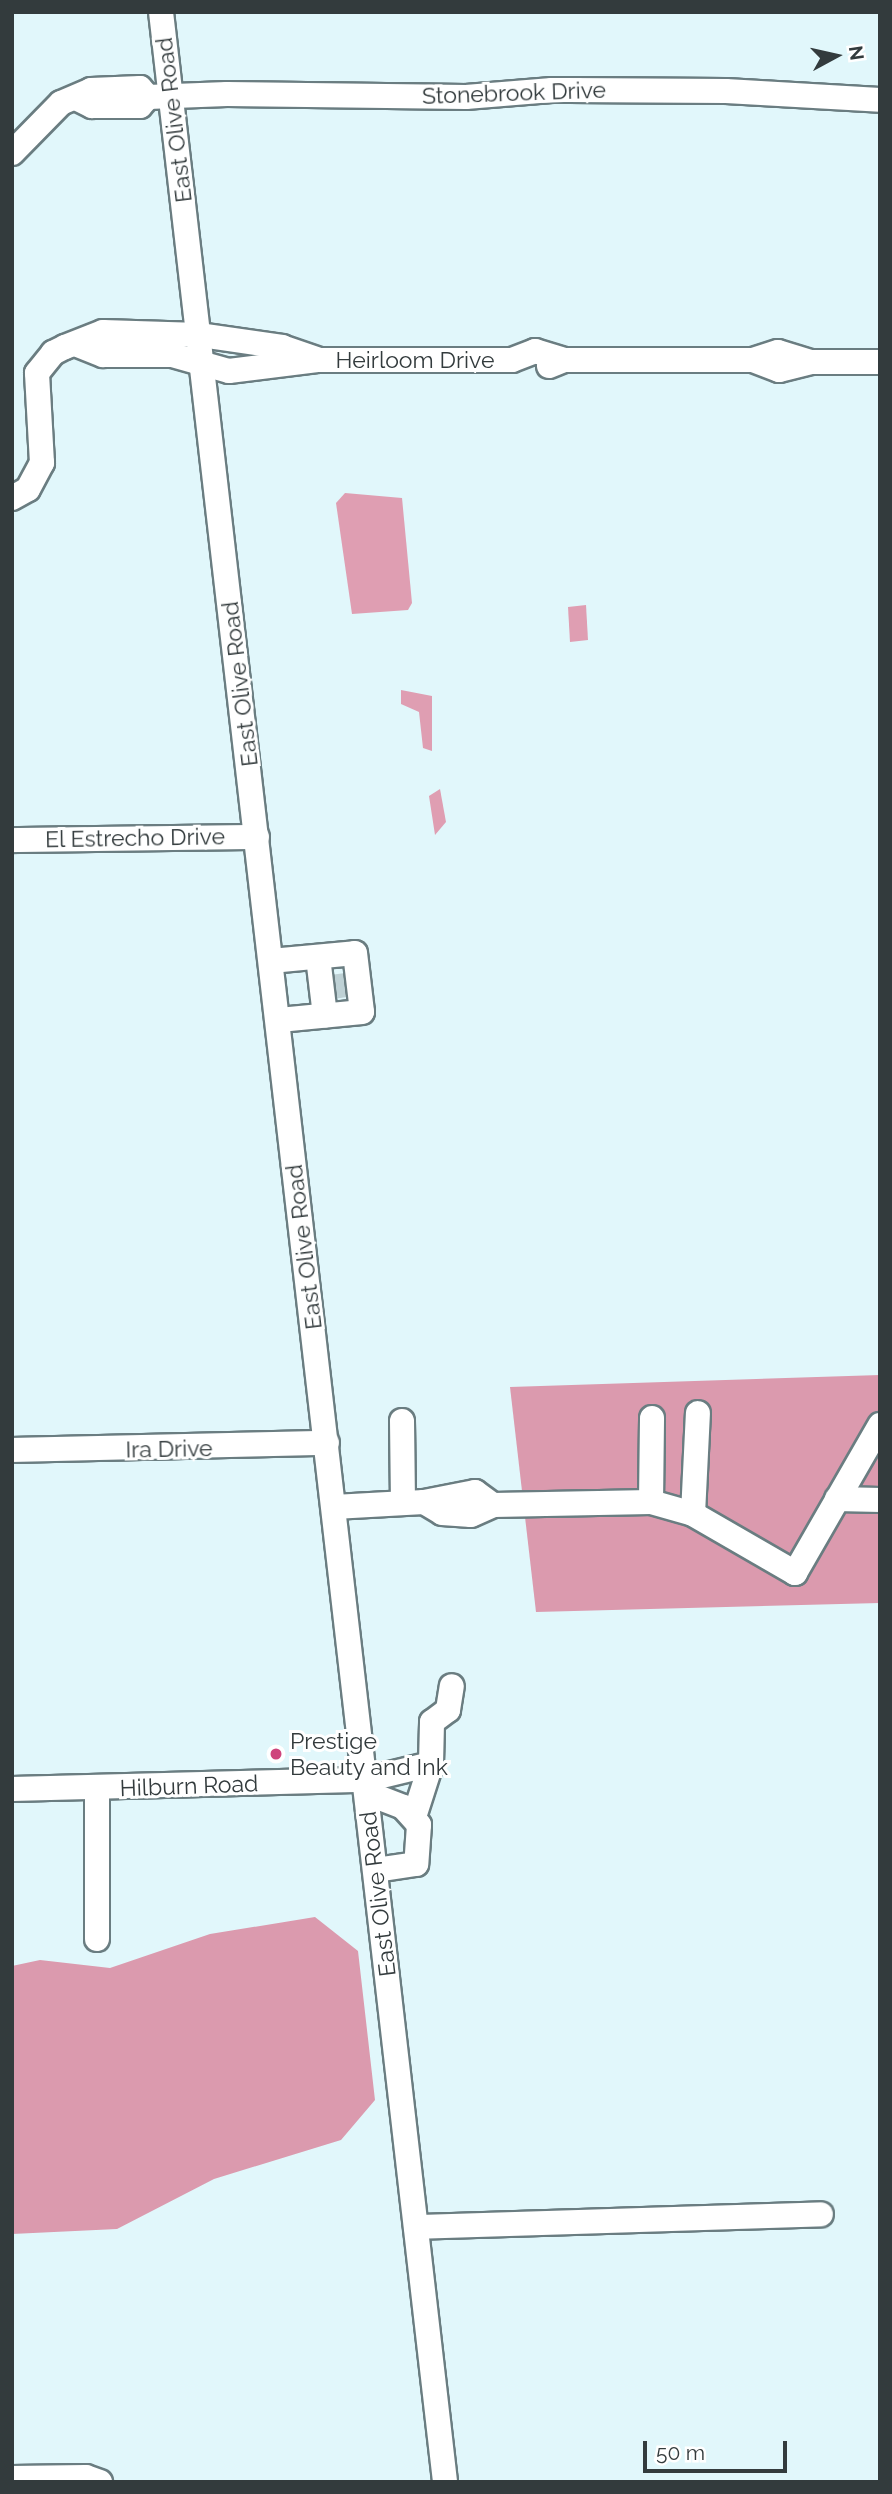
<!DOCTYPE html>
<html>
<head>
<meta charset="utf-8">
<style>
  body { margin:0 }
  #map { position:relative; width:892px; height:2494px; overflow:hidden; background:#e1f7fb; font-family:Raleway,sans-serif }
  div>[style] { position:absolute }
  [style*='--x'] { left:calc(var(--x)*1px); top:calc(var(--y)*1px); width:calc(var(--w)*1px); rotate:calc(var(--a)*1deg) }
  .forest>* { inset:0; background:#db9aae }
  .water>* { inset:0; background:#df9eb2 }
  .minor-tunnel>* { height:24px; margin-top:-12px; transform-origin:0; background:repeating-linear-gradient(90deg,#bed1d5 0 24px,transparent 0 36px) }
  .roads { filter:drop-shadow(2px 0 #6a7d81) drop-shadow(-2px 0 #6a7d81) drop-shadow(0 2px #6a7d81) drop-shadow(0 -2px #6a7d81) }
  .minor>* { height:24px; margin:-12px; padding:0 12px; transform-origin:12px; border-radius:12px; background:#fff }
  .dots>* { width:19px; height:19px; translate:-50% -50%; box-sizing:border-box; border:4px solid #fff; border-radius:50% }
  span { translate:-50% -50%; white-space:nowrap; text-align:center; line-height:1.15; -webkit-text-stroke:6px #fff; paint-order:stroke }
  .street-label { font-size:23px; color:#333b3d }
  .poi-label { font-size:23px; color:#333b3d }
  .left { translate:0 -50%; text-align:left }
  .frame { position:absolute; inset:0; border:14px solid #333b3d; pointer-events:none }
  .north { position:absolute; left:801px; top:21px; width:70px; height:70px; -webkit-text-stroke:5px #fff; paint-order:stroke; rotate:82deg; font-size:19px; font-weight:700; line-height:28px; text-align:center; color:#333b3d }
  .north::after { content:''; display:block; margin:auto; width:24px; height:32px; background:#333b3d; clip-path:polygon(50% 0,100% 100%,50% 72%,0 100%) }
  .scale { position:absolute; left:643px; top:2441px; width:144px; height:32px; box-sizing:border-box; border:4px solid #333b3d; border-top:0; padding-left:9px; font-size:21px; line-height:24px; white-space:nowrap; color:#333b3d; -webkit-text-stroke:5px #fff; paint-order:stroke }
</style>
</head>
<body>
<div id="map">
  <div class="forest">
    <i style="clip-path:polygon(880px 1375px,880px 1603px,536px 1612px,510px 1387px)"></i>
    <i style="clip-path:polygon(315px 1917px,358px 1951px,375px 2100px,341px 2140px,214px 2179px,117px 2229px,12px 2234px,12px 1966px,40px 1960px,110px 1968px,210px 1934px)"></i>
  </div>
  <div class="water">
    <i style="clip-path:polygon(345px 493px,402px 498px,412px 603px,408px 610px,352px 614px,336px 503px)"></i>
    <i style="clip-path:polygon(586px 605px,588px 640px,570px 642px,568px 607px)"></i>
    <i style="clip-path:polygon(401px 690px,432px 696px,432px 751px,423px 748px,419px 712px,401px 704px)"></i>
    <i style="clip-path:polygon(440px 789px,446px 822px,435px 835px,429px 796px)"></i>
  </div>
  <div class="minor-tunnel">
    <i style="--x:332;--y:987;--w:15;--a:-8"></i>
  </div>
  <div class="roads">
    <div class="minor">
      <i style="--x:161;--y:12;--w:2486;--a:83.44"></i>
      <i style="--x:76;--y:98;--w:18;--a:27"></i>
      <i style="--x:92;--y:106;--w:48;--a:0"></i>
      <i style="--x:140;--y:106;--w:12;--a:-48"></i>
      <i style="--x:148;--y:97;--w:79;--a:-2.2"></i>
      <i style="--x:227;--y:94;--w:239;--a:0.7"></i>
      <i style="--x:466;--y:97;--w:86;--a:-4.7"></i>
      <i style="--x:552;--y:90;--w:174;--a:0.3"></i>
      <i style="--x:726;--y:91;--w:154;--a:3.3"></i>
      <i style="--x:12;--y:153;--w:70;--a:-45.6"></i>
      <i style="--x:61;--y:103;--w:33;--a:-23"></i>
      <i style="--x:91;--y:90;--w:49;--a:-2.3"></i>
      <i style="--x:140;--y:88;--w:12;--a:48"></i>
      <i style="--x:78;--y:345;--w:27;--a:22"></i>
      <i style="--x:103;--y:355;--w:69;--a:0"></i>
      <i style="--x:172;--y:355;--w:59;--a:15.7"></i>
      <i style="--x:229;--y:371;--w:89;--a:-7.1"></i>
      <i style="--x:317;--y:360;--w:195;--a:0"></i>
      <i style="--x:512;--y:360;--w:25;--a:-21"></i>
      <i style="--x:535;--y:351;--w:30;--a:17"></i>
      <i style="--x:753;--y:360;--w:28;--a:21"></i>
      <i style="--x:779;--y:370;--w:33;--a:-14"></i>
      <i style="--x:811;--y:362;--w:69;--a:0"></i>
      <i style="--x:549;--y:366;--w:16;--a:-22"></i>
      <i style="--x:564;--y:360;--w:189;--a:0"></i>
      <i style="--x:753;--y:360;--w:26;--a:-18"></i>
      <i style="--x:778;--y:352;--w:34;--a:17"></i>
      <i style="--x:12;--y:498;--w:18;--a:-29"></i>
      <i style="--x:28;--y:489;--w:30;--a:-62"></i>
      <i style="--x:42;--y:463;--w:90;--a:-93.2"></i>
      <i style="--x:37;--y:373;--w:26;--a:-51"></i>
      <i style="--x:53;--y:353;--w:13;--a:-27"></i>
      <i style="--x:65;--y:347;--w:41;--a:-21.5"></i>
      <i style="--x:103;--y:332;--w:97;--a:1.8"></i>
      <i style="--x:200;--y:335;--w:83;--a:8.3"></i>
      <i style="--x:282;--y:347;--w:37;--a:19"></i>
      <i style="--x:12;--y:840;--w:245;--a:-0.7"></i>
      <i style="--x:318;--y:957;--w:59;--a:83.2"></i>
      <i style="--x:271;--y:961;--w:84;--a:-5.4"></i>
      <i style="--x:355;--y:953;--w:59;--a:83.2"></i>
      <i style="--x:362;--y:1012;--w:83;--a:174.5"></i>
      <i style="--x:402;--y:1421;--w:82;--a:89.3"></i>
      <i style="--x:12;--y:1450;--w:315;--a:-1.3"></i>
      <i style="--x:837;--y:1499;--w:43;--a:1.3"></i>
      <i style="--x:424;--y:1502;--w:21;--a:31"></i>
      <i style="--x:442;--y:1513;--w:29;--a:4"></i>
      <i style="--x:471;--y:1515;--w:24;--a:-24"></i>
      <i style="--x:493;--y:1505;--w:158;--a:-1.1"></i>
      <i style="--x:651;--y:1502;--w:44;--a:15.9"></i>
      <i style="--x:693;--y:1514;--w:118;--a:30"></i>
      <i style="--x:795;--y:1573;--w:171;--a:-60.1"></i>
      <i style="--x:651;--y:1502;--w:84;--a:-89.3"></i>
      <i style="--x:334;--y:1507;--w:90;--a:-3.2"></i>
      <i style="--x:424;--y:1502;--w:52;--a:-11.1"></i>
      <i style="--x:475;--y:1492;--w:22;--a:36"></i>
      <i style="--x:693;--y:1514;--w:101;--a:-87.2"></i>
      <i style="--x:97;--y:1788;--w:151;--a:90"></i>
      <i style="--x:12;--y:1789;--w:353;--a:-1.5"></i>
      <i style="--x:365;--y:1780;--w:68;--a:-13.6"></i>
      <i style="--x:431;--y:1764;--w:42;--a:-88.6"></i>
      <i style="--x:432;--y:1722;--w:20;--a:-37"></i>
      <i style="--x:448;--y:1710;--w:24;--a:-81"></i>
      <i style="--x:367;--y:1793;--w:39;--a:21"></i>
      <i style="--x:403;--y:1807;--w:24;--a:48"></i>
      <i style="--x:419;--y:1825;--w:39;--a:94"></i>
      <i style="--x:416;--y:1864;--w:40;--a:171.5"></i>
      <i style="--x:414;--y:1817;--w:56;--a:-72.2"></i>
      <i style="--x:416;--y:2227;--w:405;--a:-1.8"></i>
      <i style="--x:12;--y:2478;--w:74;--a:-0.8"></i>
      <i style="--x:86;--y:2477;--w:15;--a:20"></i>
    </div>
  </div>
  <div class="dots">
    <i style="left:276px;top:1754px;background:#ce447c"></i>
  </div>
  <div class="street-label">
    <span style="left:514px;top:93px;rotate:-2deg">Stonebrook Drive</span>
    <span style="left:174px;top:120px;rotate:-97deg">East Olive Road</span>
    <span style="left:415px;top:360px">Heirloom Drive</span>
    <span style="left:240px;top:684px;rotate:-97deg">East Olive Road</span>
    <span style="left:135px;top:838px;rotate:-1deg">El Estrecho Drive</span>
    <span style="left:304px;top:1247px;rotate:-97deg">East Olive Road</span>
    <span style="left:169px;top:1449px;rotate:-1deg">Ira Drive</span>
    <span style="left:189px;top:1786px;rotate:-2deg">Hilburn Road</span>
    <span style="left:378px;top:1894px;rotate:-97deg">East Olive Road</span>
  </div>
  <div class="poi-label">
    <span class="left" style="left:290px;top:1754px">Prestige<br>Beauty and Ink</span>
  </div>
  <div class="frame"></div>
  <div class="north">N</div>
  <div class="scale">50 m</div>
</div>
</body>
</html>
